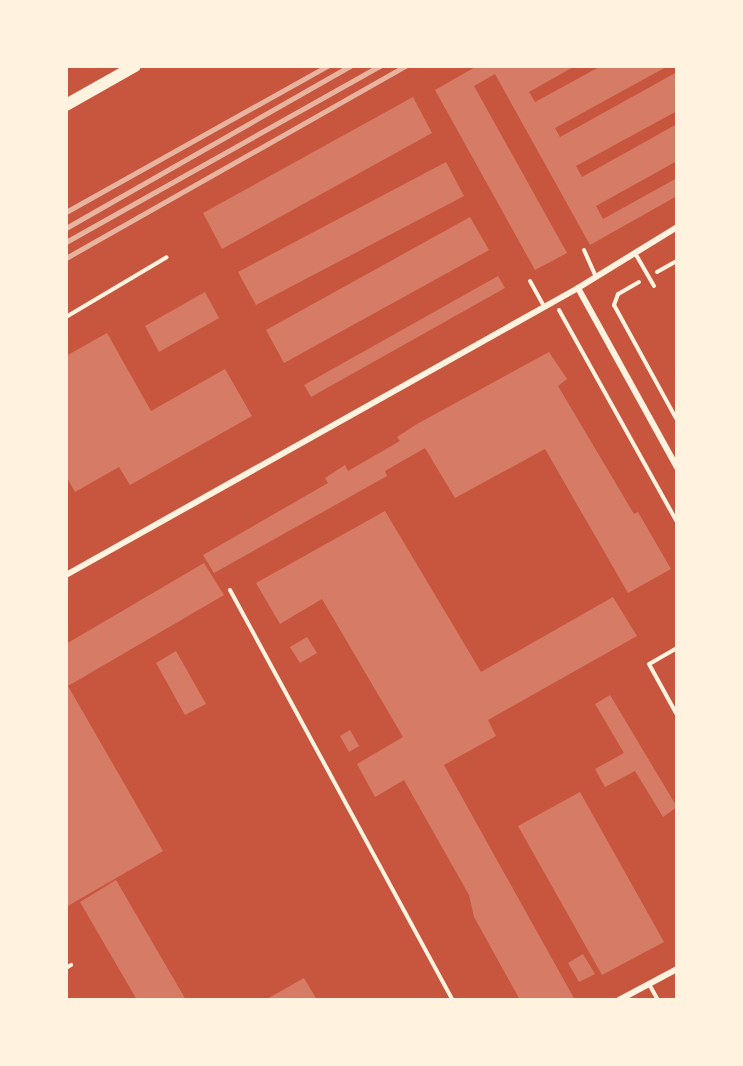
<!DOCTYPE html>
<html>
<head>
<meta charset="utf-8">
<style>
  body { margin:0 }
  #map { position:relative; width:743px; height:1066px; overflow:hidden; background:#c8553d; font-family:"Exo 2",sans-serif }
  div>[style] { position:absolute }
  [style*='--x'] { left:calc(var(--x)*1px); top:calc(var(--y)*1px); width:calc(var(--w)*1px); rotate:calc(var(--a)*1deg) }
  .building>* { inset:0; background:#d67c66 }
  .path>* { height:4px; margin:-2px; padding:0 2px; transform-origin:2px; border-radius:2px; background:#fff3e0 }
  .service>* { height:4px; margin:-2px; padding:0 2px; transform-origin:2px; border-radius:2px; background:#fff3e0 }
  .minor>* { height:6px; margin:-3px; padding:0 3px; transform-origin:3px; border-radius:3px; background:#fff3e0 }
  .primary>* { height:12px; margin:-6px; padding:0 6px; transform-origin:6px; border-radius:6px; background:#fff3e0 }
  .rail>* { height:4.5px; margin:-2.25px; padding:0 2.25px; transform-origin:2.25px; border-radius:2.25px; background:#e9b49f }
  span { translate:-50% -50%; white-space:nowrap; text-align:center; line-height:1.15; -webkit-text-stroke:6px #fff3e0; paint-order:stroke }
  .frame { position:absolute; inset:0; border:68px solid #fff3e0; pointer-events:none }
</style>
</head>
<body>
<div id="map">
  <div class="building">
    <i style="clip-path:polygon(477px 66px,575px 66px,529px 92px,535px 102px,601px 66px,668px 66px,555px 128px,560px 137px,677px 72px,677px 111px,576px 166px,582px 177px,677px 124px,677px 161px,596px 206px,603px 219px,677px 178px,677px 196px,590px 245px,495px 74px,474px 86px,567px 253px,535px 270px,435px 90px)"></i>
    <i style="clip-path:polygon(413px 97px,432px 133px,222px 249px,203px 213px)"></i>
    <i style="clip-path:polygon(446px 162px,464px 196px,256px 305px,238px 272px)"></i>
    <i style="clip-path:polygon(470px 217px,489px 250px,284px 363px,266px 330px)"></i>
    <i style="clip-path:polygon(498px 276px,505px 288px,311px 397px,304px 385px)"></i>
    <i style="clip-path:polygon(205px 292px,219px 318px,159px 352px,145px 326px)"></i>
    <i style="clip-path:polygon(107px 333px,151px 411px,225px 369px,252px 416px,130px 485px,119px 467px,75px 492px,66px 476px,66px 356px)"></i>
    <i style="clip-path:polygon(549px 352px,567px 379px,558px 386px,634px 514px,638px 512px,671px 569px,628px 593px,545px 449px,455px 498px,425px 448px,385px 471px,387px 476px,214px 573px,203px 555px,328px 483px,325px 478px,345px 465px,348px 471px,400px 441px,397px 437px,417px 424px)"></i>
    <i style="clip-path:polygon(385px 511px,481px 672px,613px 597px,637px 636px,488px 720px,496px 736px,444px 765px,575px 1000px,520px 1000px,474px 917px,469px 895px,404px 780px,375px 797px,357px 764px,403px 737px,322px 599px,280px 624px,256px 583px)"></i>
    <i style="clip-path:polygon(204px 563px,224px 595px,68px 686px,163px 851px,66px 907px,66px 644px)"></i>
    <i style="clip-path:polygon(307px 637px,317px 653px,300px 663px,290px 647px)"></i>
    <i style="clip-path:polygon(176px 651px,206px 704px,185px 715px,156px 663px)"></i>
    <i style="clip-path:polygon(610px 695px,677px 807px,663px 817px,635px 771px,605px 787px,595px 769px,624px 753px,595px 704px)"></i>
    <i style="clip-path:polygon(350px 730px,359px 746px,349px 752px,340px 736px)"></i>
    <i style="clip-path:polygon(580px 792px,664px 942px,602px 975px,518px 826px)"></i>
    <i style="clip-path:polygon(116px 880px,186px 1000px,137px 1000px,80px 902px)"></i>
    <i style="clip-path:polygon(583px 954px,595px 974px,579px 982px,568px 963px)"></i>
    <i style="clip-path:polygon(304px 978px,317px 1000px,265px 1000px)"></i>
  </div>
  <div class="path">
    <i style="--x:657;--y:272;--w:23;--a:-29"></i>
    <i style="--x:639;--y:282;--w:24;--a:150"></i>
    <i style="--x:618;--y:294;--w:12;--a:110"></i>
    <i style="--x:614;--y:305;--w:131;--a:61.3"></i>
    <i style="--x:559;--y:310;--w:243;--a:60.9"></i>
  </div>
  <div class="service">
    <i style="--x:584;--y:250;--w:30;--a:66"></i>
    <i style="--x:635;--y:253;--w:38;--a:60"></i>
    <i style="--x:530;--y:281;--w:29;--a:61"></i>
    <i style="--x:66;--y:317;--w:117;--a:-30.7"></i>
    <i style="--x:230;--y:590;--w:467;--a:61.5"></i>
    <i style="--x:677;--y:648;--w:32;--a:150"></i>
    <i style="--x:649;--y:664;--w:58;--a:61.2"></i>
    <i style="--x:66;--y:968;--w:6;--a:-31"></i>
    <i style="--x:649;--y:984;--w:18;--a:61"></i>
  </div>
  <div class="minor">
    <i style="--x:578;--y:288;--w:205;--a:61.1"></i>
    <i style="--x:66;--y:575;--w:587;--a:-29.27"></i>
    <i style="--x:578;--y:288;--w:116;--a:-31.6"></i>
    <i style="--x:619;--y:1000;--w:66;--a:-28.1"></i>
  </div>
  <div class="primary">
    <i style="--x:66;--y:105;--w:79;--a:-29.5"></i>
  </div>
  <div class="rail">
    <i style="--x:66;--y:212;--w:299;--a:-29.2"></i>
    <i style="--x:66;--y:228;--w:327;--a:-29.7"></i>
    <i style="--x:66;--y:242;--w:360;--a:-29.3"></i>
    <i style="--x:66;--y:258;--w:390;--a:-29.5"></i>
  </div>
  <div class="frame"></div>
</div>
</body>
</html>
